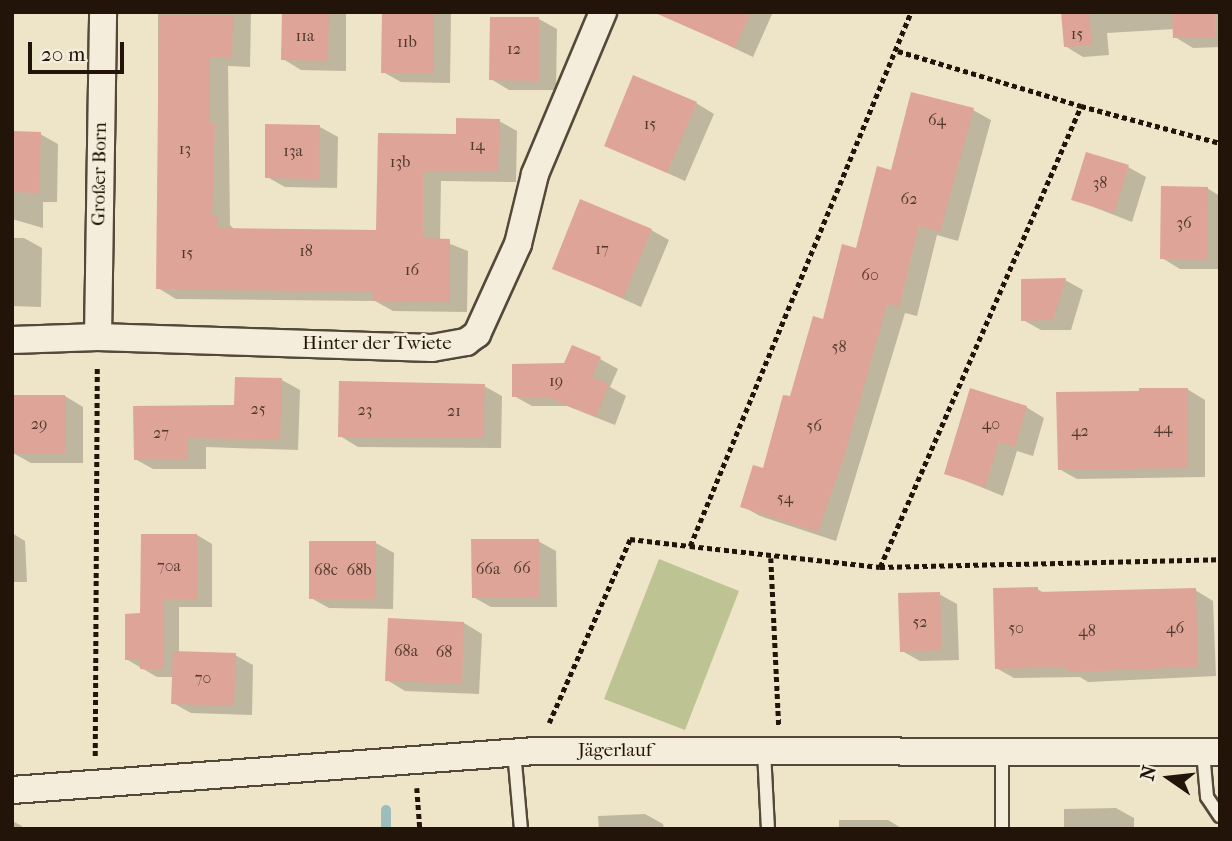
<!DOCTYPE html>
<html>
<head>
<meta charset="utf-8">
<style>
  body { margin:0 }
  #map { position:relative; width:1232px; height:841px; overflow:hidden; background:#eee4c7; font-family:"IM FELL French Canon",serif }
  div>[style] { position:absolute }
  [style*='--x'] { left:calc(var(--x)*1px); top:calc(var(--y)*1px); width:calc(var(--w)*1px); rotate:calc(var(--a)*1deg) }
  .green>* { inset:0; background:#bdc392 }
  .shadow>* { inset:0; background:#0003 }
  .stream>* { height:10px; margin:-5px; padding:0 5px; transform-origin:5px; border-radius:5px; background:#9bbdbc }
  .building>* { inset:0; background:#dea498 }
  .path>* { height:4.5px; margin-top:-2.25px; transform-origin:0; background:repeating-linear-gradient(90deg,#221409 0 5px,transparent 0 8.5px) }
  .roads { filter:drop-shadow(2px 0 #554838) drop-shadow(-2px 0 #554838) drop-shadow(0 2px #554838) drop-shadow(0 -2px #554838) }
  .service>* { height:12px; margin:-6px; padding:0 6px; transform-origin:6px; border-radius:6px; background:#f4eddb }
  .minor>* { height:26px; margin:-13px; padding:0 13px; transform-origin:13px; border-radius:13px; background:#f4eddb }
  span { translate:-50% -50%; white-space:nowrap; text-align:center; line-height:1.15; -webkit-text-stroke:6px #f4eddb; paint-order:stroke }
  .number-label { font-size:16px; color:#51382d }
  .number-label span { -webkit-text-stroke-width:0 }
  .street-label { font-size:19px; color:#221409 }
  .frame { position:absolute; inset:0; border:14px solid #221409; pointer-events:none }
  .north { position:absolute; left:1134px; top:743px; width:70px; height:70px; -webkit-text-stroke:5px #f4eddb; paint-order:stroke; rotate:284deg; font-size:19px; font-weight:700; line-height:28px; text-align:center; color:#221409 }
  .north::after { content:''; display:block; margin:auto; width:24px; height:32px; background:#221409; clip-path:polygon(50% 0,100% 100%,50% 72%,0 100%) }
  .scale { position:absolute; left:28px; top:42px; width:96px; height:32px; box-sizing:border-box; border:4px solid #221409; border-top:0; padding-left:9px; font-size:21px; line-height:24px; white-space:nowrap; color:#221409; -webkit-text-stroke:5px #f4eddb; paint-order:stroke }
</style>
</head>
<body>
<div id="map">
  <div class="green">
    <i style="clip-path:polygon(659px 559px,739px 591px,685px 730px,604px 699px)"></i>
  </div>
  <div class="shadow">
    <i style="clip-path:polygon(158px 12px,251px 12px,250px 67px,228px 66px,230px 225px,235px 230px,378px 232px,380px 134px,458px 135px,499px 121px,517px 131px,516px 182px,441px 181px,440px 240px,468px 251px,467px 312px,393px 311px,375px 301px,176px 299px,158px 288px)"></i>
    <i style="clip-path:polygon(284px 12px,346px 12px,346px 71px,301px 70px,283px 59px)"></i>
    <i style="clip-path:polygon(384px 12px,451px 12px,450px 83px,401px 82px,383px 72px)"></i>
    <i style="clip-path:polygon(686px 12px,773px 12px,753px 57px,681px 23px)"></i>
    <i style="clip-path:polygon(1063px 12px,1220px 12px,1220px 47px,1193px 48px,1175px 37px,1174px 29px,1107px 33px,1109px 55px,1083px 57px,1065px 46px)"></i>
    <i style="clip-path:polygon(539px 19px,557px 29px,556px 90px,509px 90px,491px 79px)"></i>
    <i style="clip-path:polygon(696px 103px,714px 114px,685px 181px,606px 145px)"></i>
    <i style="clip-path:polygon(973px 110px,991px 120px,958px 241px,937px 235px,917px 316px,905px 313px,836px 541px,760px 516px,742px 506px,764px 470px,791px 398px,893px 172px)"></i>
    <i style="clip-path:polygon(320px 127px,338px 137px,337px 188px,285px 187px,267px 177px)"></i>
    <i style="clip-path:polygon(12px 133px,40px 134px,58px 144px,57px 202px,43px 202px,43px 228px,12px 219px)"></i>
    <i style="clip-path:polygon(1128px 167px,1146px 177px,1132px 222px,1073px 199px)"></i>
    <i style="clip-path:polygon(1207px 188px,1220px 196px,1220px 269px,1180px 269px,1162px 258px)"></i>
    <i style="clip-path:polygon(651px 230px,669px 240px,641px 307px,554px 268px)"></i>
    <i style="clip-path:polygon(12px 238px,24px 238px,42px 248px,41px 307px,12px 306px)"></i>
    <i style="clip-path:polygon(1065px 280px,1083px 290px,1071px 330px,1041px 330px,1023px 320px)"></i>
    <i style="clip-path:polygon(600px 359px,618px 369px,610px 387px,626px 396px,615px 425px,567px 406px,532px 406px,514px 396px,565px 365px)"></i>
    <i style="clip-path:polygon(282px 380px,300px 390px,298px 450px,206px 447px,206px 469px,153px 469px,135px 459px)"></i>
    <i style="clip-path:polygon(484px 386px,502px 396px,501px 448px,358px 447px,340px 436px)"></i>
    <i style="clip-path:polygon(1187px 389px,1205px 400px,1205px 477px,1077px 479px,1059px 469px)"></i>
    <i style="clip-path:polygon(65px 396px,83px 407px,83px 463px,31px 463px,13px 453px)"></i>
    <i style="clip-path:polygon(1026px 407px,1044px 418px,1033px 456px,1017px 451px,1003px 496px,946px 473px)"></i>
    <i style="clip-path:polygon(12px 533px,25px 541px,27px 582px,12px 582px)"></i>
    <i style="clip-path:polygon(197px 535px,212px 544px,212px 607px,179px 607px,179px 653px,235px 655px,253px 665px,252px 715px,191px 713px,173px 703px,174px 677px,157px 677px,126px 659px,142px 615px)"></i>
    <i style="clip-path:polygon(538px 541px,556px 551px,557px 607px,491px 607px,473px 597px)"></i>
    <i style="clip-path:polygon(376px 543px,394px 553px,393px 609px,329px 608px,311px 598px)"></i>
    <i style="clip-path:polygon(1037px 589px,1046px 594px,1195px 590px,1213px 601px,1216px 676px,1088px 682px,1080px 677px,1014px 678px,996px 668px)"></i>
    <i style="clip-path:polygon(939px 594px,957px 604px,959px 660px,920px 661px,902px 651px)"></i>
    <i style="clip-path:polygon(464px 623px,482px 634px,479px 694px,405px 691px,387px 680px)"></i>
    <i style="clip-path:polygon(1116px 808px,1134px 818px,1134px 829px,1064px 829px,1064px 809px)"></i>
    <i style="clip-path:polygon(645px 814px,663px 824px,664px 829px,599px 829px,598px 816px)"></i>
    <i style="clip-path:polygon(839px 820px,888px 820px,903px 829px,839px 829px)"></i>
    <i style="clip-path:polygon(12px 821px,22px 826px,22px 829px,12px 829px)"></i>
  </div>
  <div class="stream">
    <i style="--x:386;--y:810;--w:19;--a:90"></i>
  </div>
  <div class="building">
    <i style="clip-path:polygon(282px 12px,329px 12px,328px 61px,281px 60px)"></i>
    <i style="clip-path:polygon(382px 12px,434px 12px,433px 73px,381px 73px)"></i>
    <i style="clip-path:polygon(653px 12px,751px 12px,735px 48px)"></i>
    <i style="clip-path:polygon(1061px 12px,1089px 12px,1092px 45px,1064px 47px)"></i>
    <i style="clip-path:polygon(1172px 12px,1215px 12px,1215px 37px,1173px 38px)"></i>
    <i style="clip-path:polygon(159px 15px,233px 16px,232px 57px,210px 57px,209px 124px,215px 124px,212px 216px,217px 216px,217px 228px,376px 230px,378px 133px,456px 134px,456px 118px,500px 119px,498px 172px,423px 171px,423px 238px,450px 239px,449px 302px,373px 301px,373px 292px,156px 289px)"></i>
    <i style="clip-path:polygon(490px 17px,539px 17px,539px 81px,489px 80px)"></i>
    <i style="clip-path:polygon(633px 75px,697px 102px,667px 173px,604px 146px)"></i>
    <i style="clip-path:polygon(911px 92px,974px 108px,940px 232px,919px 226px,899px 307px,887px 304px,844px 457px,818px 532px,740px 507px,753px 465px,763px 468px,783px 395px,790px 396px,813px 316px,823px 319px,842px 244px,856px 248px,877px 166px,891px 170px)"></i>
    <i style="clip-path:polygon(265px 124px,320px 125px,319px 179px,265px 178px)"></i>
    <i style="clip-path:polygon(12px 131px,41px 132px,39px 193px,12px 192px)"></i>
    <i style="clip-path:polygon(1086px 152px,1129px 165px,1114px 213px,1071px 200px)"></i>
    <i style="clip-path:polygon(1161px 186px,1208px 187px,1207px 260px,1160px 259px)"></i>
    <i style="clip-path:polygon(580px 199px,652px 229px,623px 298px,552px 269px)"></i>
    <i style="clip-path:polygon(1066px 278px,1053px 320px,1021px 321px,1021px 279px)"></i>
    <i style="clip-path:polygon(572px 345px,601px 357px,592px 377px,609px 384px,596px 417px,547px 397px,512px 397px,512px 364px,564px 363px)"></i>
    <i style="clip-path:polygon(235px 377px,282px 378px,280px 440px,188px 438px,188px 459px,134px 460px,133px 406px,234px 405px)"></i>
    <i style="clip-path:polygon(339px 381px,485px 384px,483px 438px,338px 437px)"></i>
    <i style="clip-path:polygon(970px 388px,1027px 406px,1015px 447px,999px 442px,985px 487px,944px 474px)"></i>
    <i style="clip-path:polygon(1139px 388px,1188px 388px,1188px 468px,1058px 470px,1056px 392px,1139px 391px)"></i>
    <i style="clip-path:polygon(12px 395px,65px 395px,65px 453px,12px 454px)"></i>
    <i style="clip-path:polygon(141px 534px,197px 534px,197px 599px,164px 599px,164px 670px,140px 669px,140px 660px,125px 660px,125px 614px,140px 613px)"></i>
    <i style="clip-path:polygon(471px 539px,539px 539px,539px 598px,472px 598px)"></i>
    <i style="clip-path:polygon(309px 541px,376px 541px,376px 599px,309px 599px)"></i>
    <i style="clip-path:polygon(1038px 587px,1038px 592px,1196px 588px,1198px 667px,1068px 672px,1068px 667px,995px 669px,993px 588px)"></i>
    <i style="clip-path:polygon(940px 592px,942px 650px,900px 652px,898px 593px)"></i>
    <i style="clip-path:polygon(388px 618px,464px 622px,462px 684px,385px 681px)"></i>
    <i style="clip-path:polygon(173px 651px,236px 653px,234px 706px,171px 704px)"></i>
  </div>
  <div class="path">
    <i style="--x:898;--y:51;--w:191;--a:16.7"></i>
    <i style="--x:690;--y:546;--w:191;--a:6.3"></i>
    <i style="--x:880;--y:567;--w:503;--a:-66.44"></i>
    <i style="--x:1081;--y:106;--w:144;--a:14.9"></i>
    <i style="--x:771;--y:558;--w:167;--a:87.3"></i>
    <i style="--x:880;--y:567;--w:340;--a:-1.3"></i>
    <i style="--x:549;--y:723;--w:201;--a:-66.2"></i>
    <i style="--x:630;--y:539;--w:60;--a:6.7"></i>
    <i style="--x:690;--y:546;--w:578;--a:-67.52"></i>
    <i style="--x:95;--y:756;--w:391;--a:-89.7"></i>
    <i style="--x:417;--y:788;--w:41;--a:85.8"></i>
  </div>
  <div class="roads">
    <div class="service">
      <i style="--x:514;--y:751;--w:78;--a:84.9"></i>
      <i style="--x:764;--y:751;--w:78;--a:87.1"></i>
      <i style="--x:1002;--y:752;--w:77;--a:90"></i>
      <i style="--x:1203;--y:752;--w:45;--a:84.9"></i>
      <i style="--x:1207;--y:797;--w:23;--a:56"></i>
    </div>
    <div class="minor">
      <i style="--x:98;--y:337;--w:325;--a:-89.1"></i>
      <i style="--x:12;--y:340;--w:86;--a:-2"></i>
      <i style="--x:98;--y:337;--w:334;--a:1.9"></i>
      <i style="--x:432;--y:348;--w:35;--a:-10"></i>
      <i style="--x:466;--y:342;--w:14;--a:-36"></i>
      <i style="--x:477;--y:334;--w:99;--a:-65.5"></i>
      <i style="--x:518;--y:244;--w:72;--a:-76.3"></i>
      <i style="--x:535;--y:174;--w:176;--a:-67.2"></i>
      <i style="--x:12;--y:790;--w:524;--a:-4.26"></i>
      <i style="--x:535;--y:751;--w:685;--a:0.08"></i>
    </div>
  </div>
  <div class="number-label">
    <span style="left:1077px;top:34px">15</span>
    <span style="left:305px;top:36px">11a</span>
    <span style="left:407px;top:42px">11b</span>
    <span style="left:514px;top:49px">12</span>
    <span style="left:937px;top:120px">64</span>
    <span style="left:650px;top:124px">15</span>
    <span style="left:477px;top:145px">14</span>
    <span style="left:185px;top:149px">13</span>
    <span style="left:293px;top:151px">13a</span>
    <span style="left:400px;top:162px">13b</span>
    <span style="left:1100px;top:183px">38</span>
    <span style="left:909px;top:199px">62</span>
    <span style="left:1184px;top:223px">36</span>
    <span style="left:602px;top:249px">17</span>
    <span style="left:306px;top:251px">18</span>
    <span style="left:187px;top:253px">15</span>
    <span style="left:412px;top:270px">16</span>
    <span style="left:870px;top:275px">60</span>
    <span style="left:839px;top:347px">58</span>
    <span style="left:556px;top:381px">19</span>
    <span style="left:258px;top:409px">25</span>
    <span style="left:365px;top:410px">23</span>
    <span style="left:454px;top:411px">21</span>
    <span style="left:39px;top:424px">29</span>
    <span style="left:991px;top:424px">40</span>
    <span style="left:814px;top:426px">56</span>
    <span style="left:1163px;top:428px">44</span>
    <span style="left:1080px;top:431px">42</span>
    <span style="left:161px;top:433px">27</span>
    <span style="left:785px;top:498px">54</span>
    <span style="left:169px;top:566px">70a</span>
    <span style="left:522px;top:568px">66</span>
    <span style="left:488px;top:569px">66a</span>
    <span style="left:326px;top:570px">68c</span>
    <span style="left:359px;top:570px">68b</span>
    <span style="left:920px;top:622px">52</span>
    <span style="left:1016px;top:628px">50</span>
    <span style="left:1175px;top:628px">46</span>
    <span style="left:1087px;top:631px">48</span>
    <span style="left:406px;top:651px">68a</span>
    <span style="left:444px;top:652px">68</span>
    <span style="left:203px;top:678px">70</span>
  </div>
  <div class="street-label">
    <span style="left:100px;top:174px;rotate:-89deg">Großer Born</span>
    <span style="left:377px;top:344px">Hinter der Twiete</span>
    <span style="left:615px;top:751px">Jägerlauf</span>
  </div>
  <div class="frame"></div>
  <div class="north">N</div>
  <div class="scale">20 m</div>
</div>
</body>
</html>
